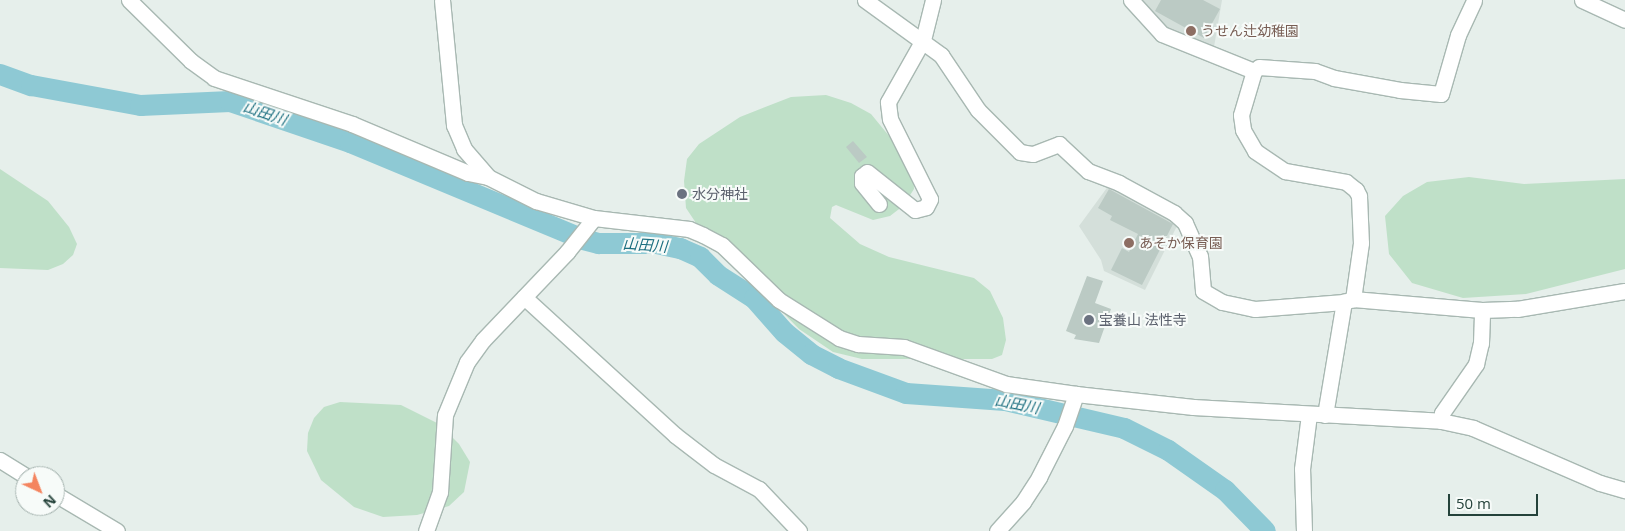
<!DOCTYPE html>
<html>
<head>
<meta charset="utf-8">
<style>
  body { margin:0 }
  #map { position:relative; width:1625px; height:531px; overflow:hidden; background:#e6efeb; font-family:"Open Sans","Noto Sans JP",sans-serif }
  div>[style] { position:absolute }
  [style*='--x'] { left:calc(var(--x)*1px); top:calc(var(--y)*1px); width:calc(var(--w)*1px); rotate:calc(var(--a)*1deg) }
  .built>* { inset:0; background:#d4dfda }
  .green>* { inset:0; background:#bfe0c8 }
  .river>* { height:21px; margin:-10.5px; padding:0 10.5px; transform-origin:10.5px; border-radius:10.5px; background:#8ec9d4 }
  .building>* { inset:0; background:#bbcac4 }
  .roads { filter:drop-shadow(1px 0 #a8b8b2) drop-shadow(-1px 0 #a8b8b2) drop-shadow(0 1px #a8b8b2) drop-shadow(0 -1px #a8b8b2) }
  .minor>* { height:15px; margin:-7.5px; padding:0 7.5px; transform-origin:7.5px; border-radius:7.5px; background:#fff }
  .dots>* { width:14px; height:14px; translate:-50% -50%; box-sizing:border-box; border:2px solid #f7fbf9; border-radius:50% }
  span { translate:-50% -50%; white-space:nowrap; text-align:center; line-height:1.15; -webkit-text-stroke:4px #f7fbf9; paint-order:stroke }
  .education-label { font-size:14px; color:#785e54 }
  .left { translate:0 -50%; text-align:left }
  .worship-label { font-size:14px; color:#5b616d }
  .water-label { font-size:15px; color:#1c6f80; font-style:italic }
  .north { position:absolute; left:15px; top:466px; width:50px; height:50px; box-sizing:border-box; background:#f7fbf9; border:1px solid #a3b1ad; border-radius:50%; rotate:137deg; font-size:14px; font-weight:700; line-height:20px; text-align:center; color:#24423a }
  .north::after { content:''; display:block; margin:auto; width:18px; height:22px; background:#f4845f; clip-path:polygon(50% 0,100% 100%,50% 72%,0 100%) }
  .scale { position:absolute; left:1448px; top:494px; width:90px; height:22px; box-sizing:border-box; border:2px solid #24423a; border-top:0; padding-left:6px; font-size:15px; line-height:18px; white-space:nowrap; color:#24423a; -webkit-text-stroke:4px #f7fbf9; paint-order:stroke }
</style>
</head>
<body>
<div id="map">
  <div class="built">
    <i style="clip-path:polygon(1142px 0,1222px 0,1213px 53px,1171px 35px)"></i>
    <i style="clip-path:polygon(1109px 185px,1178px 224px,1145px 290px,1104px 271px,1101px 260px,1079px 226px)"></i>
  </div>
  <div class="green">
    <i style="clip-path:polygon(826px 95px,851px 103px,871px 114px,913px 165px,914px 189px,903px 206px,890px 216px,873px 220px,836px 205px,832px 207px,830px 218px,860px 244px,889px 257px,974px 278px,990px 291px,1003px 318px,1006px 340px,1002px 355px,992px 359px,862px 359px,833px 352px,799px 329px,698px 226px,686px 208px,684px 181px,687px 159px,699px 144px,740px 117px,791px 97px)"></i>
    <i style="clip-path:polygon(0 169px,48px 201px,69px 227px,77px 244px,73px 255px,63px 264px,48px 270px,0 268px)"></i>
    <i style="clip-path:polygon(1469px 177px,1524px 184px,1625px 179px,1625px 269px,1526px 294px,1463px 298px,1412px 283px,1389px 254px,1385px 216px,1403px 196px,1427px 182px)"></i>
    <i style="clip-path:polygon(340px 402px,401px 405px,439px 424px,459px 444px,470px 462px,464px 492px,449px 506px,417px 515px,383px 517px,354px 507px,321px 480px,307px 451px,308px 433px,314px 418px,324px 407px)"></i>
  </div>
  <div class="river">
    <i style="--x:0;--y:74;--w:33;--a:20"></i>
    <i style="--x:31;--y:85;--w:111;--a:10.4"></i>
    <i style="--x:140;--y:105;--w:90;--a:-2.5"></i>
    <i style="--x:230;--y:101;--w:127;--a:18.9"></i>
    <i style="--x:350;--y:142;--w:252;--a:22.6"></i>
    <i style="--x:583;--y:239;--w:16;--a:15"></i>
    <i style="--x:598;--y:243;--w:58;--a:0"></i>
    <i style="--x:656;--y:243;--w:25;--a:12"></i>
    <i style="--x:680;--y:248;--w:22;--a:24"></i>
    <i style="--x:700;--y:257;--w:25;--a:45"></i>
    <i style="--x:718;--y:275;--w:43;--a:32.6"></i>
    <i style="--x:754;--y:298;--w:45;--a:48.6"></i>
    <i style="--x:784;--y:332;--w:35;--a:39"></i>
    <i style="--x:811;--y:354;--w:30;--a:27"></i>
    <i style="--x:838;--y:368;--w:72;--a:20.2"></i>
    <i style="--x:906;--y:393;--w:99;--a:4"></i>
    <i style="--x:1005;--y:400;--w:122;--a:13.2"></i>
    <i style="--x:1124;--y:428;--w:49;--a:26.6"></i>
    <i style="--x:1168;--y:450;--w:70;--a:35.1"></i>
    <i style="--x:1225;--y:490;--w:57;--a:45.7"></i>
  </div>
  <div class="building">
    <i style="clip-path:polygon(1161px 0,1203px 0,1220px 9px,1204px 38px,1155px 11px)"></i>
    <i style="clip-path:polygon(853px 141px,867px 157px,859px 163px,846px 147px)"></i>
    <i style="clip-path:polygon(1109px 189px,1173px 224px,1142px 285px,1111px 270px,1122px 248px,1129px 252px,1138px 234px,1110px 220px,1112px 216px,1098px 208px)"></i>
    <i style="clip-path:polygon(1087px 276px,1103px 281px,1095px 303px,1111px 309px,1099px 343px,1074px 339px,1076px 335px,1066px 331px)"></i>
  </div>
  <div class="roads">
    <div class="minor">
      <i style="--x:129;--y:0;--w:87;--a:44.5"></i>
      <i style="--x:191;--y:61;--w:29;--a:36"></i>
      <i style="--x:214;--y:78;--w:145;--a:18.4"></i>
      <i style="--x:352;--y:124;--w:126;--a:22.9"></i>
      <i style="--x:468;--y:173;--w:20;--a:11"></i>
      <i style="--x:442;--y:0;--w:126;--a:84.5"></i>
      <i style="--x:454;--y:125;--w:26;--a:67"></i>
      <i style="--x:464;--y:149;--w:37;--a:49"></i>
      <i style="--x:488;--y:177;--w:54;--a:26.6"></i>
      <i style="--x:536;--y:201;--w:60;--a:16.3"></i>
      <i style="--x:594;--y:218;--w:96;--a:6.6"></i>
      <i style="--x:689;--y:229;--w:15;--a:23"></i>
      <i style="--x:703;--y:235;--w:21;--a:28"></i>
      <i style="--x:722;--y:245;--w:79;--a:44"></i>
      <i style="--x:779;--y:300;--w:71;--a:32.3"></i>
      <i style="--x:839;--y:338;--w:20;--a:18"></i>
      <i style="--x:858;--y:344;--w:46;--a:3.7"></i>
      <i style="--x:904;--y:347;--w:109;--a:19.9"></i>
      <i style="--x:1006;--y:384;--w:71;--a:8.1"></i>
      <i style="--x:1076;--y:394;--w:118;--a:6.3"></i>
      <i style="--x:1193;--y:407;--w:248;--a:3.2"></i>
      <i style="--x:1441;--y:421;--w:33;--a:12"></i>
      <i style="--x:1473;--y:428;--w:138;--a:23.4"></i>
      <i style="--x:1600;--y:483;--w:26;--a:16"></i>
      <i style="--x:865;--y:0;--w:94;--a:35.9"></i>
      <i style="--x:941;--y:55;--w:66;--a:56.1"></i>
      <i style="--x:978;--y:110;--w:59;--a:45"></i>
      <i style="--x:1020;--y:152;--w:13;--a:9"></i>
      <i style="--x:1033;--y:154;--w:28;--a:-21"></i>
      <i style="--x:1059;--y:144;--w:40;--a:43"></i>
      <i style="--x:1088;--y:171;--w:33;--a:21"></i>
      <i style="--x:1119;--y:183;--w:63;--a:28.6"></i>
      <i style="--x:1174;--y:213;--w:15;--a:42"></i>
      <i style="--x:1185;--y:223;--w:36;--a:66"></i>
      <i style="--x:1200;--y:256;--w:35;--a:85"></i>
      <i style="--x:1203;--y:291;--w:22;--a:30"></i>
      <i style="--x:1222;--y:302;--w:34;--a:12"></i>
      <i style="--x:1255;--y:309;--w:89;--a:-4.5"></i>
      <i style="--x:1344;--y:302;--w:9;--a:-18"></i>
      <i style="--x:1353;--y:299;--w:129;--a:4.9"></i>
      <i style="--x:1482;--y:310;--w:35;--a:-2"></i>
      <i style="--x:1517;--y:309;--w:109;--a:-9.5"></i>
      <i style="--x:1131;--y:0;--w:46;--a:47.6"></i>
      <i style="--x:1162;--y:34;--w:99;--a:21.9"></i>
      <i style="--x:1254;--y:71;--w:46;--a:106.5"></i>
      <i style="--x:1241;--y:115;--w:15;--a:82"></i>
      <i style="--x:1243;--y:130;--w:24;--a:60"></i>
      <i style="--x:1255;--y:151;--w:36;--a:34"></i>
      <i style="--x:1285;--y:171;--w:62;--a:10.2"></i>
      <i style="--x:1346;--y:182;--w:13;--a:39"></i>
      <i style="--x:1356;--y:190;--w:7;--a:63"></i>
      <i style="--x:1359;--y:196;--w:47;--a:87.6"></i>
      <i style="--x:1361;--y:243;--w:57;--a:98.1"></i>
      <i style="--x:1582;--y:0;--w:47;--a:24.9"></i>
      <i style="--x:1254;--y:71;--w:6;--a:-39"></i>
      <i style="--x:1259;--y:67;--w:56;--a:4.1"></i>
      <i style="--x:1315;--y:71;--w:20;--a:20"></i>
      <i style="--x:1334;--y:78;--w:67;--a:10.3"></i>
      <i style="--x:1400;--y:90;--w:41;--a:5.6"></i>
      <i style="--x:1441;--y:94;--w:61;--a:-73.9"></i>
      <i style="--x:1458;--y:35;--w:38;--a:-65"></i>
      <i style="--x:879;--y:204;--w:27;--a:-129"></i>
      <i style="--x:862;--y:183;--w:7;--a:-90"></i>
      <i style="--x:862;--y:176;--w:6;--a:-39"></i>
      <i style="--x:867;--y:172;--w:61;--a:38.4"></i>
      <i style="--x:915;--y:210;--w:11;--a:-15"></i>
      <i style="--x:926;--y:207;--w:9;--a:-63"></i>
      <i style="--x:930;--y:199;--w:89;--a:-116.6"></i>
      <i style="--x:890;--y:119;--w:17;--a:-97"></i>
      <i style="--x:888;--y:102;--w:71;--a:-60.6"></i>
      <i style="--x:923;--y:40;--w:41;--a:-76"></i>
      <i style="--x:524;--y:297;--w:205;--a:42.4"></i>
      <i style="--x:675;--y:435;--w:49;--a:37.6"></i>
      <i style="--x:714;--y:465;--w:51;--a:28.1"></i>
      <i style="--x:759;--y:489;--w:58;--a:46.4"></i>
      <i style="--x:1325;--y:415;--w:115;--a:-80.5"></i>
      <i style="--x:1441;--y:421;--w:8;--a:-83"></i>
      <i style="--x:1442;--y:413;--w:60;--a:-55.2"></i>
      <i style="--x:1476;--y:364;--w:22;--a:-77"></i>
      <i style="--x:1481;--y:343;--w:33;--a:-88"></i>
      <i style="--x:0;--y:460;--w:31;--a:32"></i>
      <i style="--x:55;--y:494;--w:72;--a:30.8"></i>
      <i style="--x:426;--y:531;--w:41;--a:-70.3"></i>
      <i style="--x:440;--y:492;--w:77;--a:-86.3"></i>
      <i style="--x:445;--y:415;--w:57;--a:-67.5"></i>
      <i style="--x:467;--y:362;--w:27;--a:-54"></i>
      <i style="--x:483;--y:340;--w:122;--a:-46.3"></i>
      <i style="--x:567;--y:252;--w:43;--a:-51.5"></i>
      <i style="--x:997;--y:531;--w:39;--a:-48"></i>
      <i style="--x:1023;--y:502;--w:30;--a:-57"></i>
      <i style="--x:1039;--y:477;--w:57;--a:-63"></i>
      <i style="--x:1065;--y:426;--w:34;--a:-71"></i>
      <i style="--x:1304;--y:531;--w:62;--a:-91.8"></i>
      <i style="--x:1302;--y:469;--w:55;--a:-82.7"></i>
    </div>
  </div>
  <div class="dots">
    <i style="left:1191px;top:31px;background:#8d6e63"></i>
    <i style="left:682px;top:194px;background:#6b7280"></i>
    <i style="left:1129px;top:243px;background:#8d6e63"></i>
    <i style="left:1089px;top:320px;background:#6b7280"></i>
  </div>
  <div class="education-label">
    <span class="left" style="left:1201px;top:31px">うせん辻幼稚園</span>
    <span class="left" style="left:1139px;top:243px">あそか保育園</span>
  </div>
  <div class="worship-label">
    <span class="left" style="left:692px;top:194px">水分神社</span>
    <span class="left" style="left:1099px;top:320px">宝養山 法性寺</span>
  </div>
  <div class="water-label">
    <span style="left:265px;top:113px;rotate:19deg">山田川</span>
    <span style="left:645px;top:245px;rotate:4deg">山田川</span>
    <span style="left:1017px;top:404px;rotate:11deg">山田川</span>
  </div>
  <div class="north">N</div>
  <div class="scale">50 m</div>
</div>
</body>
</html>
